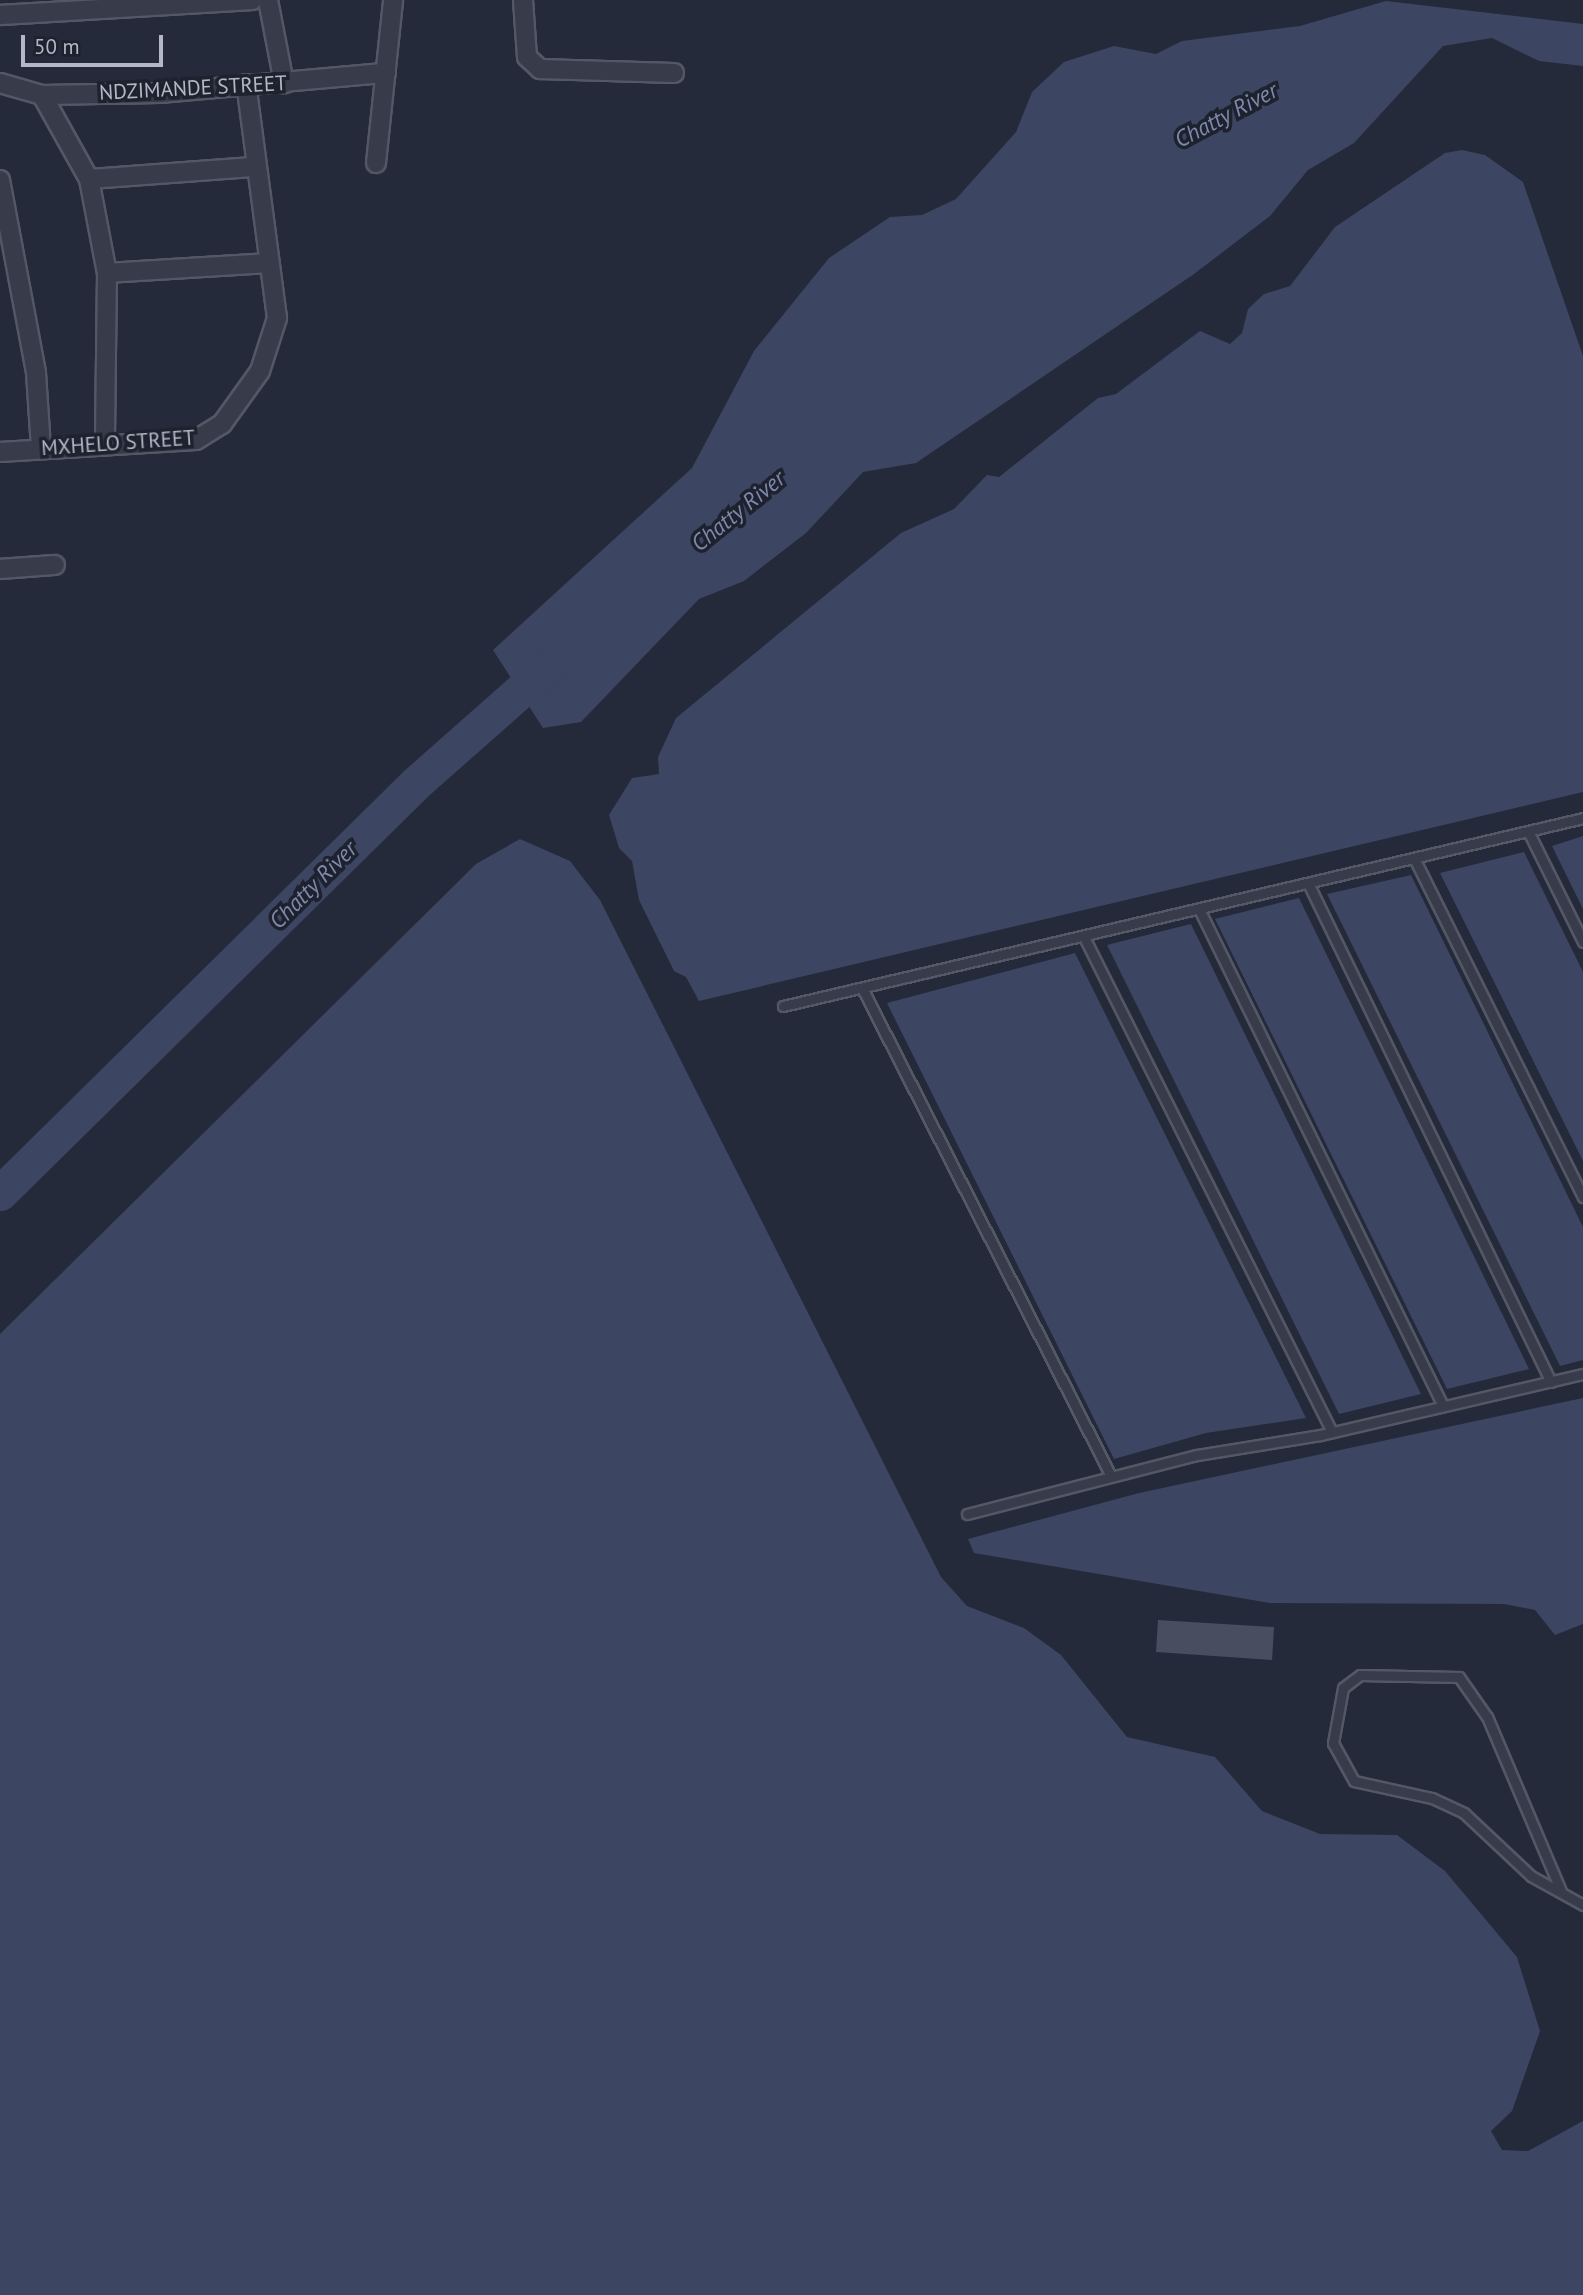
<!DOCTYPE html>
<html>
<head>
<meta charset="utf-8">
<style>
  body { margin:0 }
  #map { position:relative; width:1583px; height:2295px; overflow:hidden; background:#252a3a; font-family:"PT Sans",sans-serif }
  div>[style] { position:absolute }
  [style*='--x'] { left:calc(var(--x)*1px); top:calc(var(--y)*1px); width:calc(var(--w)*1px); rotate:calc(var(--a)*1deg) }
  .water>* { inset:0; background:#3c4561 }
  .river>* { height:35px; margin:-17.5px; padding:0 17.5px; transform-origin:17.5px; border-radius:17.5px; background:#3c4561 }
  .building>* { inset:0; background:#494d60 }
  .roads { filter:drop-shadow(2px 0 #545765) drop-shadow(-2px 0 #545765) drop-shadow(0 2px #545765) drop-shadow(0 -2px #545765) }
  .lane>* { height:9px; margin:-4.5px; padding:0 4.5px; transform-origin:4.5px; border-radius:4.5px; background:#383c4a }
  .street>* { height:18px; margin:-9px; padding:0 9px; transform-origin:9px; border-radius:9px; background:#383c4a }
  span { translate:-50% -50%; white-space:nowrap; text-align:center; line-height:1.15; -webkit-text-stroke:7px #1e222f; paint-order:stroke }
  .street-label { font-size:21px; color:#b4b7c6 }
  .water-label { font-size:23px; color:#7e89ab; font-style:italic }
  .scale { position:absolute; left:21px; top:35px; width:142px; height:32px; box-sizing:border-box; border:4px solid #b4b7c6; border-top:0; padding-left:9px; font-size:21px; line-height:24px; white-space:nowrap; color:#b4b7c6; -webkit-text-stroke:5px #1e222f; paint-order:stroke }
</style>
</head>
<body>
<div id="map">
  <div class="water">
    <i style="clip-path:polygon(1386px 1px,1583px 24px,1583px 66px,1539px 61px,1492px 38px,1443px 46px,1354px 143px,1308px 170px,1270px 216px,1194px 274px,916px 463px,863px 472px,806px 533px,744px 581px,699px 599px,581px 722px,543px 728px,493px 650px,692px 468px,754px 351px,829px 258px,890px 217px,922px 215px,956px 199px,1016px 132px,1032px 92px,1064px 62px,1114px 46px,1156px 54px,1182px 41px,1300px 26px)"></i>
    <i style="clip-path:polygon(1462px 150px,1485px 155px,1523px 182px,1583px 356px,1583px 792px,699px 1001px,686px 977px,674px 971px,639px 900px,632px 861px,619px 848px,609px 815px,632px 778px,659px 774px,658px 757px,676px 718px,901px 533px,954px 509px,987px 475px,999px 477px,1098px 398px,1116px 394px,1200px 331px,1230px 344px,1242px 333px,1248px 309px,1264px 294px,1290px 286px,1335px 227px,1445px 153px)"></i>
    <i style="clip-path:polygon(1583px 836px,1583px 909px,1552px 846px)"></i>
    <i style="clip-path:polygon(520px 839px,570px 861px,600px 900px,941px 1577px,967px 1606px,1024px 1628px,1061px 1655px,1127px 1737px,1215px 1757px,1262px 1811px,1320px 1834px,1397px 1835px,1445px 1871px,1517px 1957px,1540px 2031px,1512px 2111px,1491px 2131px,1502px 2150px,1528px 2151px,1583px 2121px,1583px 2295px,0 2295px,0 1334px,476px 864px)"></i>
    <i style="clip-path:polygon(1524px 852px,1583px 972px,1583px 1161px,1440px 873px)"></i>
    <i style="clip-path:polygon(1411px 875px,1583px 1227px,1583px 1360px,1560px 1366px,1327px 894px)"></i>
    <i style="clip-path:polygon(1299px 898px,1529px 1369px,1447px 1389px,1215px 919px)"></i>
    <i style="clip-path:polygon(1191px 924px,1421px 1394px,1339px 1414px,1107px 945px)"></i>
    <i style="clip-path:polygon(1075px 953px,1306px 1418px,1206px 1433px,1114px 1459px,887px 1003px)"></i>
    <i style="clip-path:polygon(1583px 1398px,1583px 1624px,1555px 1635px,1535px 1610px,1504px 1604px,1270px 1603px,974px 1553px,968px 1539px,1139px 1493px)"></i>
  </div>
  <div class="river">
    <i style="--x:0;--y:1193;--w:584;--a:-44.58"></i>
    <i style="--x:416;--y:783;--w:186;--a:-41.5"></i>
  </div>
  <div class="building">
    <i style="clip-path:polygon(1158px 1620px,1274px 1627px,1272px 1660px,1156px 1652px)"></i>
  </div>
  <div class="roads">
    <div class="lane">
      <i style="--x:1528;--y:831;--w:124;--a:63.6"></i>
      <i style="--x:1414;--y:858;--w:379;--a:63.5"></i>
      <i style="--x:1308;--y:883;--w:555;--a:64.04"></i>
      <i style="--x:1199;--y:909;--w:554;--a:63.85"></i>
      <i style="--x:1084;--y:937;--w:554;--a:63.39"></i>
      <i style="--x:862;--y:988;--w:548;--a:62.97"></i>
      <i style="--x:783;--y:1006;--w:822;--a:-13.22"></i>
      <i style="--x:967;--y:1514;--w:237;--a:-14.4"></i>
      <i style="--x:1197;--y:1455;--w:125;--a:-9.2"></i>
      <i style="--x:1320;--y:1435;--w:270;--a:-13.1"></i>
      <i style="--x:1561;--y:1891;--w:189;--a:-113"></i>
      <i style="--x:1487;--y:1717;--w:49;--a:-125"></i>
      <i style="--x:1459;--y:1677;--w:99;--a:-178.8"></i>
      <i style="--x:1360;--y:1675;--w:21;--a:143"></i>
      <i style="--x:1343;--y:1688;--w:56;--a:100.3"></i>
      <i style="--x:1333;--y:1743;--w:43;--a:61.1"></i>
      <i style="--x:1354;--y:1781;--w:80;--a:12.3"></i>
      <i style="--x:1432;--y:1798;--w:35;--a:25"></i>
      <i style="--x:1464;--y:1813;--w:92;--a:43.2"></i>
      <i style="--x:1531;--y:1876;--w:60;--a:29.1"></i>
    </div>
    <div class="street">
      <i style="--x:268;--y:0;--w:85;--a:79.1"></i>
      <i style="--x:523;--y:0;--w:57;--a:86"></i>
      <i style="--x:527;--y:57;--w:18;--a:43"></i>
      <i style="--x:540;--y:69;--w:134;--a:1.7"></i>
      <i style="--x:0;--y:15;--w:253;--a:-3.4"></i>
      <i style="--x:0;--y:83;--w:44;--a:15.9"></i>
      <i style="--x:42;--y:95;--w:118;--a:-1"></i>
      <i style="--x:160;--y:93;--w:227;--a:-5.1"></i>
      <i style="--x:42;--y:95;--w:96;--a:60.8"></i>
      <i style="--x:89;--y:179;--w:96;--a:79.2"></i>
      <i style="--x:107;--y:273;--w:170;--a:90.7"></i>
      <i style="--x:376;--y:163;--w:164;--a:-84"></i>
      <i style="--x:89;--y:179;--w:165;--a:-4.2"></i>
      <i style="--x:0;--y:180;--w:196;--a:79.4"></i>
      <i style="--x:36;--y:373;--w:75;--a:86.2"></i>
      <i style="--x:107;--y:273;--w:162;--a:-3.5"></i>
      <i style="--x:0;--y:452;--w:196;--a:-3.5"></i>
      <i style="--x:196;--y:440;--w:31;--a:-32"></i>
      <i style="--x:222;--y:424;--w:65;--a:-54.4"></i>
      <i style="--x:260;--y:371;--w:56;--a:-72.2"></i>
      <i style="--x:277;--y:318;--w:236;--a:-97.5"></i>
      <i style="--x:0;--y:569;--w:55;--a:-4.2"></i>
    </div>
  </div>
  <div class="street-label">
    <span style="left:193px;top:88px;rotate:-3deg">NDZIMANDE STREET</span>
    <span style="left:118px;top:443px;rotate:-4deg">MXHELO STREET</span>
  </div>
  <div class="water-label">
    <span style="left:1226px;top:115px;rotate:-28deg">Chatty River</span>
    <span style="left:738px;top:511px;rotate:-39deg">Chatty River</span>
    <span style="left:313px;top:885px;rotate:-45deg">Chatty River</span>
  </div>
  <div class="scale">50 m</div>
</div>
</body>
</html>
